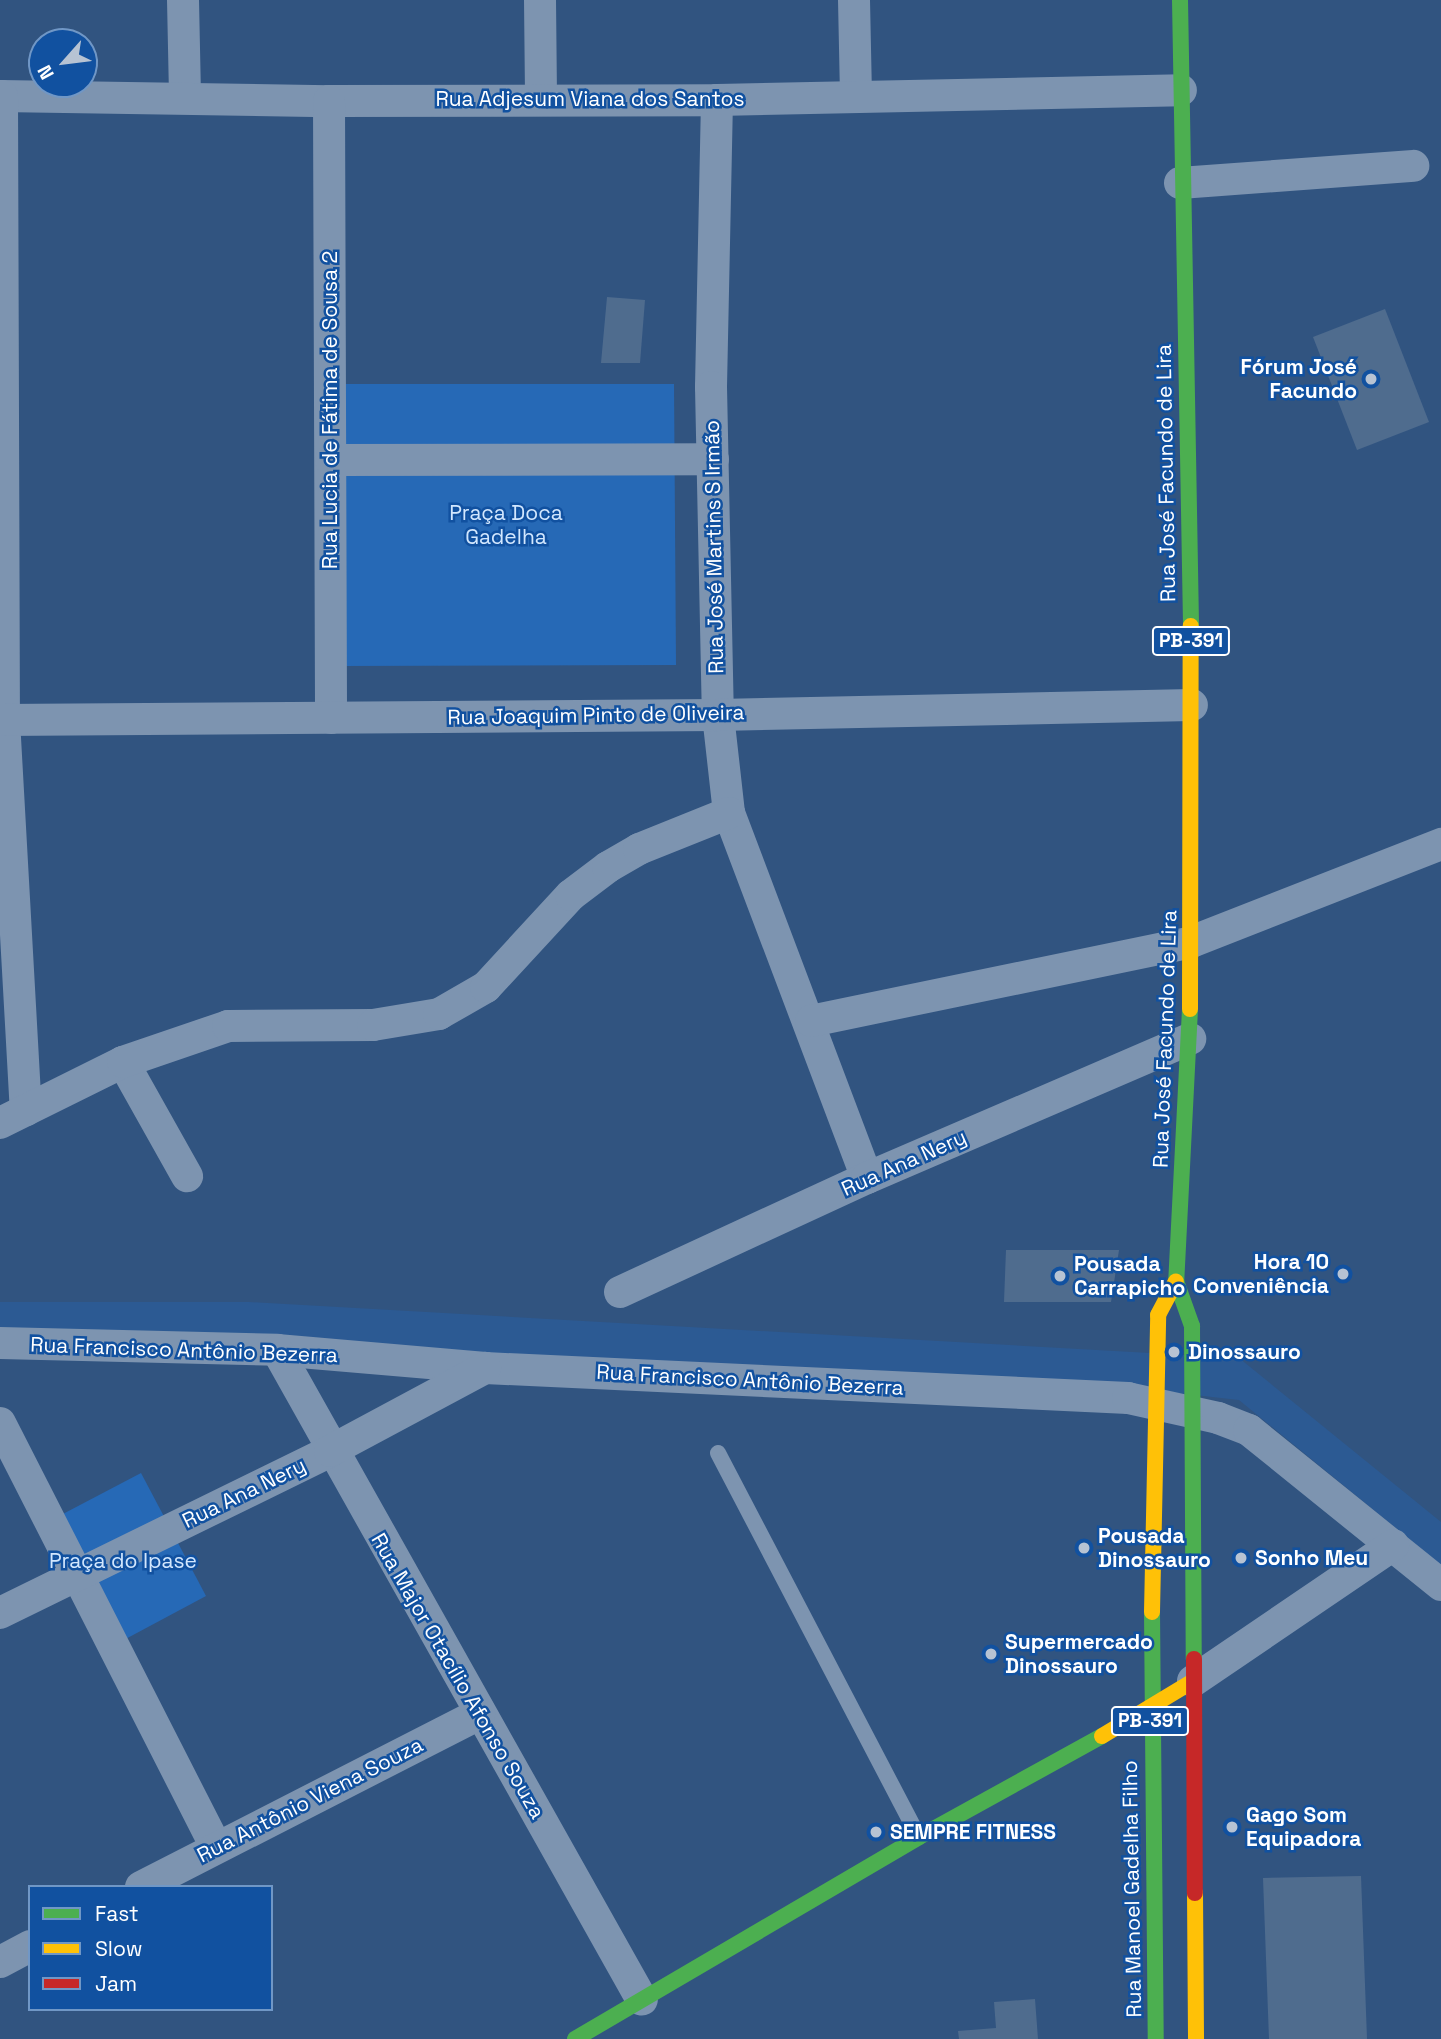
<!DOCTYPE html>
<html>
<head>
<meta charset="utf-8">
<style>
  body { margin:0 }
  #map { position:relative; width:1441px; height:2039px; overflow:hidden; background:#315480; font-family:"Space Grotesk",sans-serif }
  div>[style] { position:absolute }
  [style*='--x'] { left:calc(var(--x)*1px); top:calc(var(--y)*1px); width:calc(var(--w)*1px); rotate:calc(var(--a)*1deg) }
  .green>* { inset:0; background:#2669b6 }
  .water>* { inset:0; background:#2c5a93 }
  .building>* { inset:0; background:#4f6c8e }
  .lane>* { height:16px; margin:-8px; padding:0 8px; transform-origin:8px; border-radius:8px; background:#7d94b0 }
  .street>* { height:32px; margin:-16px; padding:0 16px; transform-origin:16px; border-radius:16px; background:#7d94b0 }
  .fast>* { height:16px; margin:-8px; padding:0 8px; transform-origin:8px; border-radius:8px; background:#4caf50 }
  .slow>* { height:16px; margin:-8px; padding:0 8px; transform-origin:8px; border-radius:8px; background:#ffc107 }
  .jam>* { height:16px; margin:-8px; padding:0 8px; transform-origin:8px; border-radius:8px; background:#c62828 }
  .dots>* { width:19px; height:19px; translate:-50% -50%; box-sizing:border-box; border:4px solid #1151a0; border-radius:50% }
  span { translate:-50% -50%; white-space:nowrap; text-align:center; line-height:1.15; -webkit-text-stroke:5px #1151a0; paint-order:stroke }
  .shield-label span { padding:2px 5px; background:#1151a0; border:2px solid; border-radius:5px; -webkit-text-stroke-width:0 }
  .shield-label { font-size:19px; color:#fff; font-weight:700 }
  .street-label { font-size:21px; color:#fff }
  .poi-label { font-size:21px; color:#fff; font-weight:700 }
  .right { translate:-100% -50%; text-align:right }
  .left { translate:0 -50%; text-align:left }
  .park-label { font-size:21px; color:#d2e7fe }
  .legend { position:absolute; left:28px; top:1885px; width:245px; height:126px; box-sizing:border-box; background:#1151a0; border:2px solid #7097c6; margin:0; padding:9px 12px; list-style:none; font-size:21px; color:#fff }
  .legend li { display:flex; align-items:center; gap:14px; height:35px }
  .legend b { width:35px; border:2px solid #7097c6 }
  .north { position:absolute; left:28px; top:28px; width:70px; height:70px; box-sizing:border-box; background:#1151a0; border:2px solid #7097c6; border-radius:50%; rotate:242deg; font-size:19px; font-weight:700; line-height:28px; text-align:center; color:#fff }
  .north::after { content:''; display:block; margin:auto; width:24px; height:32px; background:#b7c3d3; clip-path:polygon(50% 0,100% 100%,50% 72%,0 100%) }
</style>
</head>
<body>
<div id="map">
  <div class="green">
    <i style="clip-path:polygon(337px 384px,674px 384px,676px 665px,339px 666px)"></i>
    <i style="clip-path:polygon(141px 1473px,206px 1596px,105px 1650px,40px 1526px)"></i>
  </div>
  <div class="water">
    <i style="clip-path:polygon(0 1302px,249px 1302px,1239px 1358px,1441px 1522px,1441px 1565px,1239px 1400px,1177px 1393px,0 1333px)"></i>
  </div>
  <div class="building">
    <i style="clip-path:polygon(607px 297px,645px 300px,640px 363px,601px 363px)"></i>
    <i style="clip-path:polygon(1385px 309px,1429px 422px,1357px 450px,1313px 337px)"></i>
    <i style="clip-path:polygon(1006px 1250px,1119px 1250px,1111px 1302px,1004px 1302px)"></i>
    <i style="clip-path:polygon(1361px 1876px,1367px 2039px,1269px 2039px,1263px 1878px)"></i>
    <i style="clip-path:polygon(1035px 1999px,1038px 2039px,959px 2039px,958px 2031px,996px 2028px,994px 2002px)"></i>
  </div>
  <div class="lane">
    <i style="--x:718;--y:1453;--w:433;--a:62.4"></i>
  </div>
  <div class="street">
    <i style="--x:183;--y:0;--w:97;--a:88.8"></i>
    <i style="--x:540;--y:0;--w:97;--a:89.4"></i>
    <i style="--x:854;--y:0;--w:97;--a:88.8"></i>
    <i style="--x:0;--y:96;--w:329;--a:0.9"></i>
    <i style="--x:329;--y:101;--w:388;--a:-0.1"></i>
    <i style="--x:717;--y:100;--w:464;--a:-1.2"></i>
    <i style="--x:2;--y:96;--w:624;--a:89.82"></i>
    <i style="--x:4;--y:720;--w:391;--a:86.8"></i>
    <i style="--x:717;--y:100;--w:287;--a:91.2"></i>
    <i style="--x:711;--y:387;--w:328;--a:88.8"></i>
    <i style="--x:718;--y:715;--w:99;--a:83.6"></i>
    <i style="--x:729;--y:813;--w:390;--a:69.3"></i>
    <i style="--x:329;--y:101;--w:617;--a:89.81"></i>
    <i style="--x:1180;--y:183;--w:234;--a:-4.2"></i>
    <i style="--x:331;--y:460;--w:382;--a:-0.1"></i>
    <i style="--x:0;--y:720;--w:718;--a:-0.4"></i>
    <i style="--x:718;--y:715;--w:474;--a:-1.2"></i>
    <i style="--x:811;--y:1021;--w:388;--a:-11.7"></i>
    <i style="--x:1191;--y:942;--w:269;--a:-21.4"></i>
    <i style="--x:123;--y:1062;--w:131;--a:60.7"></i>
    <i style="--x:0;--y:1123;--w:137;--a:-26.4"></i>
    <i style="--x:123;--y:1062;--w:111;--a:-18.9"></i>
    <i style="--x:228;--y:1026;--w:145;--a:-0.4"></i>
    <i style="--x:373;--y:1025;--w:67;--a:-9.5"></i>
    <i style="--x:439;--y:1014;--w:54;--a:-29.9"></i>
    <i style="--x:486;--y:987;--w:125;--a:-47.3"></i>
    <i style="--x:571;--y:895;--w:46;--a:-37.1"></i>
    <i style="--x:608;--y:867;--w:36;--a:-30"></i>
    <i style="--x:639;--y:849;--w:97;--a:-21.8"></i>
    <i style="--x:620;--y:1292;--w:272;--a:-24.8"></i>
    <i style="--x:867;--y:1178;--w:352;--a:-23.3"></i>
    <i style="--x:0;--y:1343;--w:277;--a:1.4"></i>
    <i style="--x:277;--y:1350;--w:209;--a:4.9"></i>
    <i style="--x:485;--y:1368;--w:644;--a:2.67"></i>
    <i style="--x:1128;--y:1398;--w:92;--a:12.5"></i>
    <i style="--x:1218;--y:1418;--w:33;--a:21"></i>
    <i style="--x:1249;--y:1430;--w:247;--a:38.9"></i>
    <i style="--x:277;--y:1350;--w:745;--a:60.68"></i>
    <i style="--x:0;--y:1423;--w:476;--a:63"></i>
    <i style="--x:0;--y:1613;--w:368;--a:-26.1"></i>
    <i style="--x:330;--y:1451;--w:176;--a:-28.2"></i>
    <i style="--x:1193;--y:1681;--w:242;--a:-34.2"></i>
    <i style="--x:141;--y:1887;--w:380;--a:-27.1"></i>
    <i style="--x:0;--y:1962;--w:34;--a:-28"></i>
  </div>
  <div class="fast">
    <i style="--x:1180;--y:0;--w:626;--a:88.99"></i>
    <i style="--x:1190;--y:1009;--w:272;--a:92.9"></i>
    <i style="--x:1176;--y:1281;--w:48;--a:70.4"></i>
    <i style="--x:1192;--y:1326;--w:333;--a:89.7"></i>
    <i style="--x:1152;--y:1612;--w:427;--a:89.5"></i>
    <i style="--x:575;--y:2039;--w:399;--a:-30.4"></i>
    <i style="--x:919;--y:1837;--w:209;--a:-28.9"></i>
  </div>
  <div class="slow">
    <i style="--x:1190;--y:1009;--w:383;--a:-89.9"></i>
    <i style="--x:1152;--y:1612;--w:297;--a:-88.8"></i>
    <i style="--x:1158;--y:1315;--w:38;--a:-62"></i>
    <i style="--x:1102;--y:1736;--w:106;--a:-31.1"></i>
    <i style="--x:1195;--y:1893;--w:146;--a:89.6"></i>
  </div>
  <div class="jam">
    <i style="--x:1194;--y:1659;--w:234;--a:89.8"></i>
  </div>
  <div class="dots">
    <i style="left:1371px;top:379px;background:#b7c3d3"></i>
    <i style="left:1343px;top:1274px;background:#b7c3d3"></i>
    <i style="left:1060px;top:1276px;background:#b7c3d3"></i>
    <i style="left:1174px;top:1352px;background:#b7c3d3"></i>
    <i style="left:1084px;top:1548px;background:#b7c3d3"></i>
    <i style="left:1241px;top:1558px;background:#b7c3d3"></i>
    <i style="left:991px;top:1654px;background:#b7c3d3"></i>
    <i style="left:1232px;top:1827px;background:#b7c3d3"></i>
    <i style="left:876px;top:1832px;background:#b7c3d3"></i>
  </div>
  <div class="shield-label">
    <span style="left:1191px;top:641px">PB-391</span>
    <span style="left:1150px;top:1721px">PB-391</span>
  </div>
  <div class="street-label">
    <span style="left:590px;top:99px">Rua Adjesum Viana dos Santos</span>
    <span style="left:330px;top:410px;rotate:-90deg">Rua Lucia de Fátima de Sousa 2</span>
    <span style="left:1166px;top:473px;rotate:-91deg">Rua José Facundo de Lira</span>
    <span style="left:714px;top:547px;rotate:-91deg">Rua José Martins S Irmão</span>
    <span style="left:596px;top:715px;rotate:-1deg">Rua Joaquim Pinto de Oliveira</span>
    <span style="left:1165px;top:1039px;rotate:-88deg">Rua José Facundo de Lira</span>
    <span style="left:904px;top:1163px;rotate:-24deg">Rua Ana Nery</span>
    <span style="left:184px;top:1350px;rotate:2deg">Rua Francisco Antônio Bezerra</span>
    <span style="left:750px;top:1380px;rotate:3deg">Rua Francisco Antônio Bezerra</span>
    <span style="left:244px;top:1493px;rotate:-26deg">Rua Ana Nery</span>
    <span style="left:458px;top:1676px;rotate:60deg">Rua Major Otacílio Afonso Souza</span>
    <span style="left:310px;top:1800px;rotate:-27deg">Rua Antônio Viena Souza</span>
    <span style="left:1132px;top:1889px;rotate:-91deg">Rua Manoel Gadelha Filho</span>
  </div>
  <div class="poi-label">
    <span class="right" style="left:1357px;top:379px">Fórum José<br>Facundo</span>
    <span class="right" style="left:1329px;top:1274px">Hora 10<br>Conveniência</span>
    <span class="left" style="left:1074px;top:1276px">Pousada<br>Carrapicho</span>
    <span class="left" style="left:1188px;top:1352px">Dinossauro</span>
    <span class="left" style="left:1098px;top:1548px">Pousada<br>Dinossauro</span>
    <span class="left" style="left:1255px;top:1558px">Sonho Meu</span>
    <span class="left" style="left:1005px;top:1654px">Supermercado<br>Dinossauro</span>
    <span class="left" style="left:1246px;top:1827px">Gago Som<br>Equipadora</span>
    <span class="left" style="left:890px;top:1832px">SEMPRE FITNESS</span>
  </div>
  <div class="park-label">
    <span style="left:506px;top:525px">Praça Doca<br>Gadelha</span>
    <span style="left:123px;top:1561px">Praça do Ipase</span>
  </div>
  <ul class="legend">
  <li><b style="height:9px;background:#4caf50"></b>Fast</li>
  <li><b style="height:9px;background:#ffc107"></b>Slow</li>
  <li><b style="height:9px;background:#c62828"></b>Jam</li>
  </ul>
  <div class="north">N</div>
</div>
</body>
</html>
